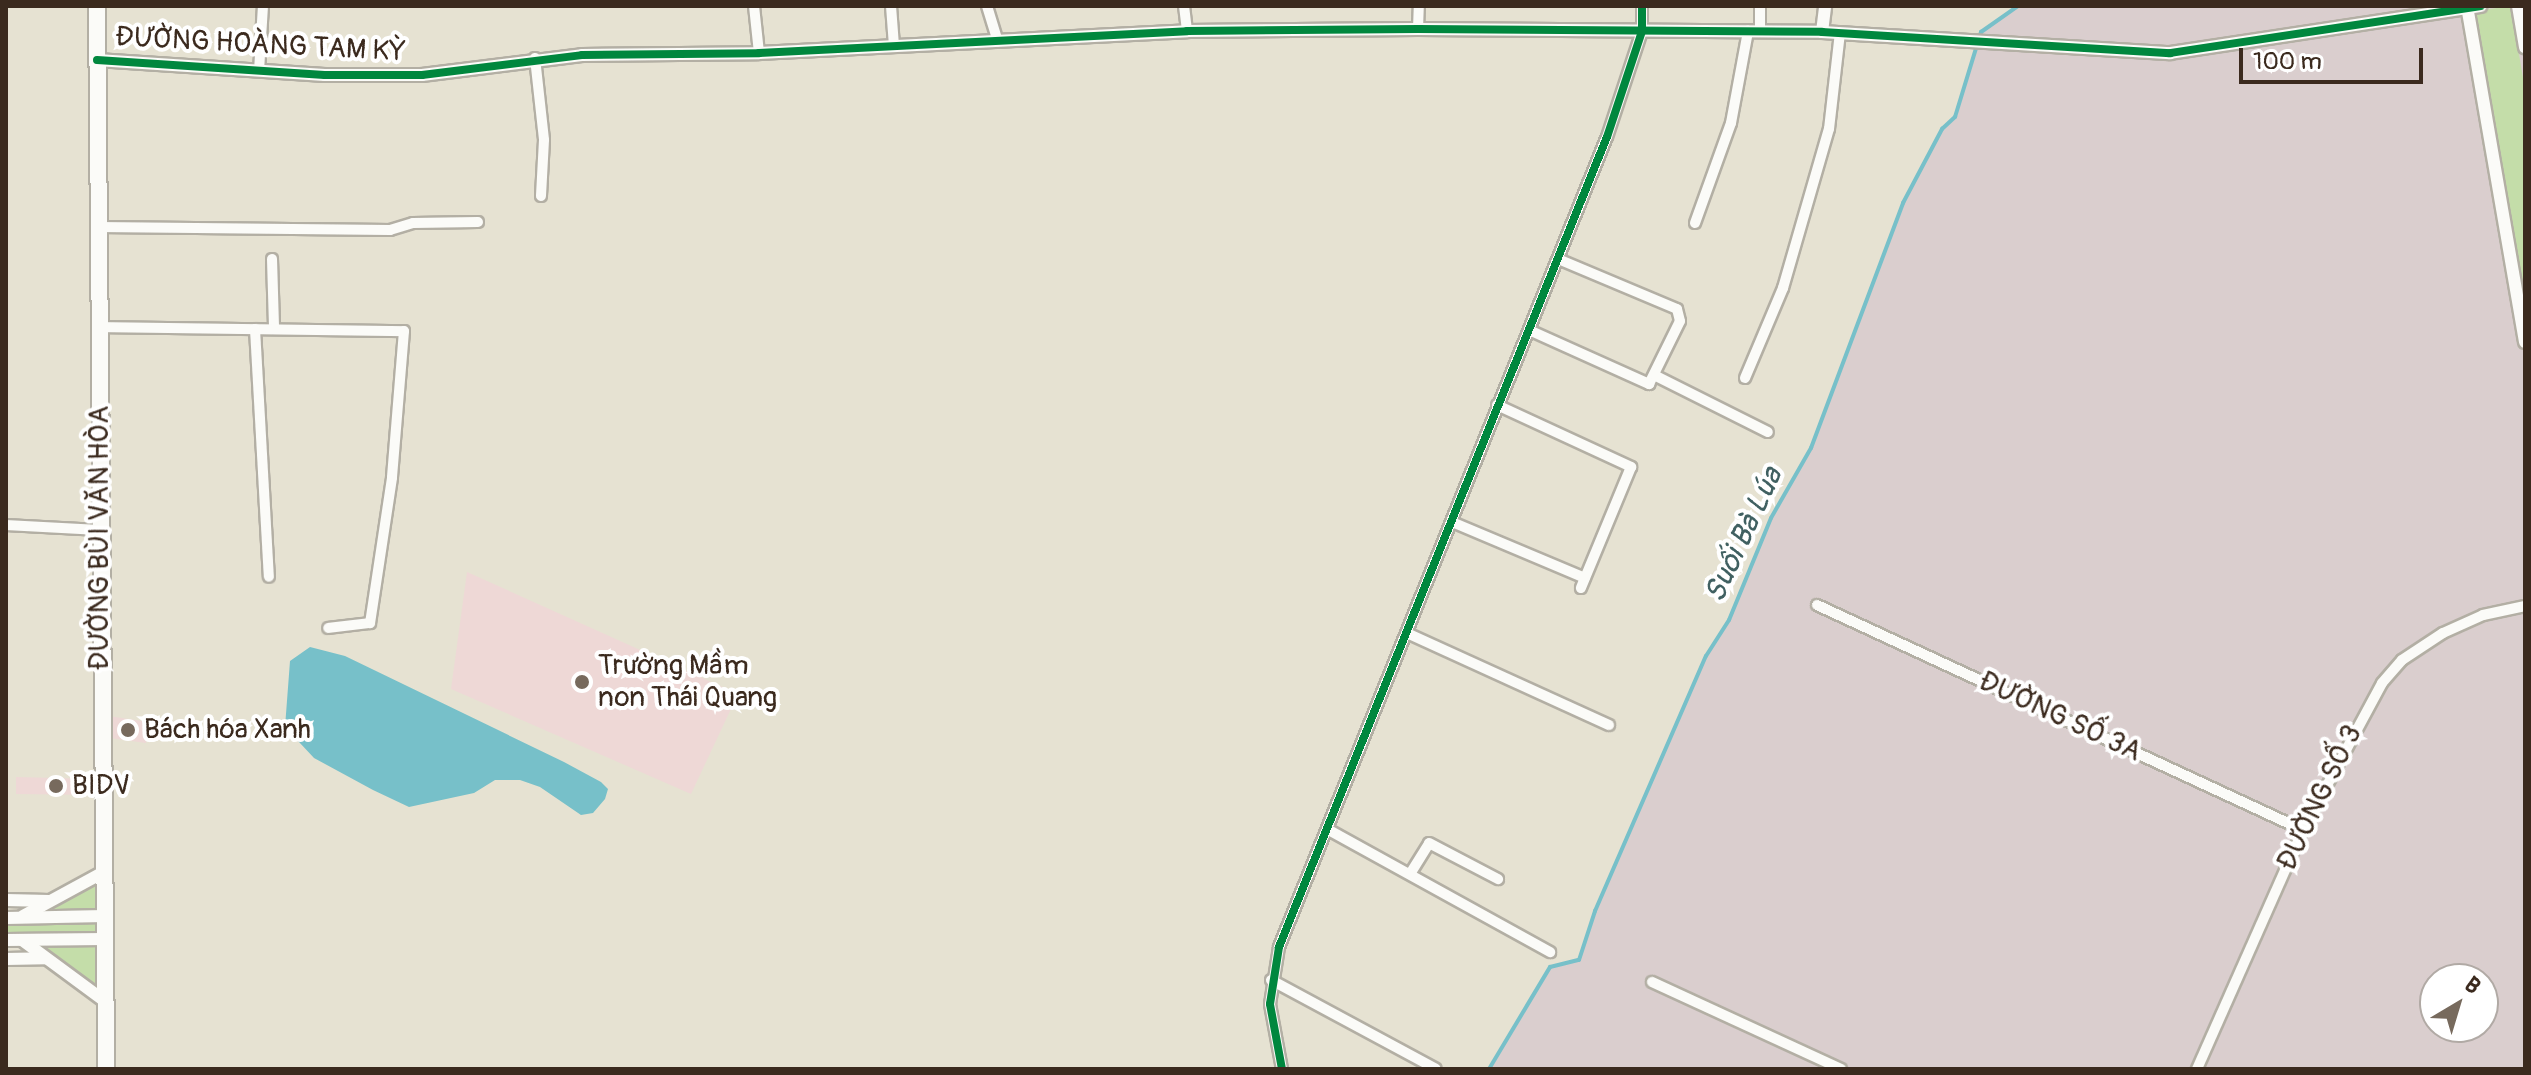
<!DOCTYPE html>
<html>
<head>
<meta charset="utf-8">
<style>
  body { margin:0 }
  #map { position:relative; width:2531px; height:1075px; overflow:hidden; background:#e6e2d2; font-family:Pangolin,sans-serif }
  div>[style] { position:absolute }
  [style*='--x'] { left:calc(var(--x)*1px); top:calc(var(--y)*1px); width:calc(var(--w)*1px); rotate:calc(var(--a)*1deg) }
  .built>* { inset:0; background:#eed8d6 }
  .industrial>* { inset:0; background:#dacece }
  .green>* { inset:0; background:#c4dda9 }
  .water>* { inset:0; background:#77c0c9 }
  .stream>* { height:4px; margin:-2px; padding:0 2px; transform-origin:2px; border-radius:2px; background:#77c0c9 }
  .roads { filter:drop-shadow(2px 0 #b3afa4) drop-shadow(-2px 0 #b3afa4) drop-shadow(0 2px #b3afa4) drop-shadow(0 -2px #b3afa4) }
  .minor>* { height:10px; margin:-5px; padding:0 5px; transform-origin:5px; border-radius:5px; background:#fbfbf8 }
  .tertiary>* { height:12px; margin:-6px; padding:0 6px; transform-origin:6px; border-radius:6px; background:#fbfbf8 }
  .primary>* { height:16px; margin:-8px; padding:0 8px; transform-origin:8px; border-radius:8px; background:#fbfbf8 }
  .cycleway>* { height:8px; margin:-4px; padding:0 4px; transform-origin:4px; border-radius:4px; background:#00873e }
  .dots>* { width:22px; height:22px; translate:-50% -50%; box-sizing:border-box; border:4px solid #fff; border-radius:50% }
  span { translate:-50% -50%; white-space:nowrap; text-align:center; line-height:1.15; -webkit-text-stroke:8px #fff; paint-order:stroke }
  .street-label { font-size:28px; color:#3b2a1e }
  .poi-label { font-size:28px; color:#3b2a1e }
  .left { translate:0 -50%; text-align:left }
  .water-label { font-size:30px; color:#406061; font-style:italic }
  .frame { position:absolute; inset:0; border:8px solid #3b2a1e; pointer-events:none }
  .north { position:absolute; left:2419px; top:963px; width:80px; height:80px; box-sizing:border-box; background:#fff; border:2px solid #b1aaa5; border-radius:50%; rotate:38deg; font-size:22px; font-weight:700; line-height:32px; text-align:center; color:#3b2a1e }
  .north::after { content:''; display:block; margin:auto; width:28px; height:36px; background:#776a5d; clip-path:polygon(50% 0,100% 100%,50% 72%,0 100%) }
  .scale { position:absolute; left:2239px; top:48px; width:184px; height:36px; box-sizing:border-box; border:4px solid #3b2a1e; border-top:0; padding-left:10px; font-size:24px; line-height:28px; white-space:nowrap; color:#3b2a1e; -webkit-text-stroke:6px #fff; paint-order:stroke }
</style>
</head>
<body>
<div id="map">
  <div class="built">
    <i style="clip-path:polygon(467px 572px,738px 694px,691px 794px,451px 689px)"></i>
    <i style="clip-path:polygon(108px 716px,149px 722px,146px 743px,109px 738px)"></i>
    <i style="clip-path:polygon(16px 777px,95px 779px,96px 795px,16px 794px)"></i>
  </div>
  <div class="industrial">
    <i style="clip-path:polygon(evenodd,2018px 6px,2525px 6px,2525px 1069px,1489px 1069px,1550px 967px,1579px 960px,1595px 911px,1706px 656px,1729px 620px,1771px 518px,1811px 448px,1903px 203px,1942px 129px,1955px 117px,1982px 32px,2018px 6px,2435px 979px,2483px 979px,2483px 1027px,2435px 1027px,2435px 979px)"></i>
  </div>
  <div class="green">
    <i style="clip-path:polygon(2511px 6px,2525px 90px,2525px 301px,2475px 11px)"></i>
    <i style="clip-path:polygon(97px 883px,98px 909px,42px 911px,55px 907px)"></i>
    <i style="clip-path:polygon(98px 923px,98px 932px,6px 932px,6px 924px)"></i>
    <i style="clip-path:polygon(98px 946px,98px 988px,37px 947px)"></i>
  </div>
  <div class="water">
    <i style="clip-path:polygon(310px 647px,345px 656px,564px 762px,601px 782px,608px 789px,605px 799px,593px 813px,581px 815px,540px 787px,520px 780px,495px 780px,474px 793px,409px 807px,373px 790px,314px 758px,285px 727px,290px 661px)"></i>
  </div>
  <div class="stream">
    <i style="--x:1489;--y:1069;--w:119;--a:-59.1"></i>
    <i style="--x:1550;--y:967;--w:30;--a:-14"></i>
    <i style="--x:1579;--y:960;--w:52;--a:-71.9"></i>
    <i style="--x:1595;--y:911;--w:278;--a:-66.5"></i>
    <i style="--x:1706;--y:656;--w:43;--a:-57.4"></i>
    <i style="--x:1729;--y:620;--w:110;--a:-67.6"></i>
    <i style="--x:1771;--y:518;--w:81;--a:-60.3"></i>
    <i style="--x:1811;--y:448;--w:262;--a:-69.4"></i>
    <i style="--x:1903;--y:203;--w:84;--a:-62.2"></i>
    <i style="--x:1942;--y:129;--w:18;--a:-43"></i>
    <i style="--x:1955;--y:117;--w:89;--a:-73"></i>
    <i style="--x:1981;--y:32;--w:45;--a:-35.1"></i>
  </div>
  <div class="roads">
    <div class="minor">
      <i style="--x:754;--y:6;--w:47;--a:83.9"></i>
      <i style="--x:891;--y:6;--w:40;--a:85.7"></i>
      <i style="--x:987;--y:6;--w:37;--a:73"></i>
      <i style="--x:1184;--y:6;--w:25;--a:83"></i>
      <i style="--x:1760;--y:6;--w:25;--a:90"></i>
      <i style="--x:1418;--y:29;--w:23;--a:-88"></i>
      <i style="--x:535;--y:58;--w:82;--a:83.7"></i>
      <i style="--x:544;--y:140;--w:56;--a:93.1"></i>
      <i style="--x:259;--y:71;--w:65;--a:-86.5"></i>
      <i style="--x:1695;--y:223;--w:106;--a:-70.2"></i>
      <i style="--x:1731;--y:123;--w:94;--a:-79.5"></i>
      <i style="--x:98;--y:227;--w:292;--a:0.6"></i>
      <i style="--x:390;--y:230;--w:24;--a:-17"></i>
      <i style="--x:413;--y:223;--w:65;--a:-0.9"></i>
      <i style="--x:272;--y:259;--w:68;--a:88.3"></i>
      <i style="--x:99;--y:327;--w:305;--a:0.8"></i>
      <i style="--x:404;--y:331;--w:147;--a:94.7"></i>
      <i style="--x:392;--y:478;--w:147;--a:98.6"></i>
      <i style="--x:370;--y:623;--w:42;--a:173.2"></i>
      <i style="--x:255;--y:329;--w:248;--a:86.8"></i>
      <i style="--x:1529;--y:330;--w:132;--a:24.2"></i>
      <i style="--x:1649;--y:384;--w:70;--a:-63.8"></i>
      <i style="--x:1680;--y:321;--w:12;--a:-104"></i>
      <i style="--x:1677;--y:309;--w:129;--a:-157.2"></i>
      <i style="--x:1656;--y:376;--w:125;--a:26.6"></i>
      <i style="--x:1745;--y:378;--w:98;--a:-67.1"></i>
      <i style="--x:1783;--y:288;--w:166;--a:-73.9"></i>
      <i style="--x:1829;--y:129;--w:97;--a:-83.5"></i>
      <i style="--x:1497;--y:405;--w:148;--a:24.8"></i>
      <i style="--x:1631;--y:467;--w:131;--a:112.5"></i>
      <i style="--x:1452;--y:522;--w:144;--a:22.8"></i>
      <i style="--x:6;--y:525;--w:93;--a:3.1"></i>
      <i style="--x:1817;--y:605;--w:536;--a:24.84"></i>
      <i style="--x:1407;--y:633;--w:222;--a:24.5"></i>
      <i style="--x:1327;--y:829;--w:255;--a:28.9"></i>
      <i style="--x:1410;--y:874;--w:36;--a:-58"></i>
      <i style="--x:1429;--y:843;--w:78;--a:27.6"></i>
      <i style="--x:1271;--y:980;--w:187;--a:28.3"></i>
      <i style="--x:1652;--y:982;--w:208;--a:24.7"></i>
      <i style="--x:1282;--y:1069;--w:66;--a:-100.5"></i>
      <i style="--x:1270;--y:1004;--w:58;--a:-81"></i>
      <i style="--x:1279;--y:947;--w:874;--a:-67.96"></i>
      <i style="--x:1607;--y:137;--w:112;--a:-71.7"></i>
      <i style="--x:1642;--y:31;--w:25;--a:-90"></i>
      <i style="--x:2197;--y:1069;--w:261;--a:-66.1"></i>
      <i style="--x:2303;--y:830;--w:167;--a:-61.7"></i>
      <i style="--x:2382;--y:683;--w:30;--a:-49"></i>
      <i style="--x:2402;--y:660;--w:49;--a:-33.4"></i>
      <i style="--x:2443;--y:633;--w:44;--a:-24.2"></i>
      <i style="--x:2483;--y:615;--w:43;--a:-12.1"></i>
    </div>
    <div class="tertiary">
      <i style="--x:2467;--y:6;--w:341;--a:80.2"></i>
      <i style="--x:2518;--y:6;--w:42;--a:80.3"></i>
      <i style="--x:1822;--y:32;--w:26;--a:-83"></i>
      <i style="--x:97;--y:60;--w:228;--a:3.8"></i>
      <i style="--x:325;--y:75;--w:97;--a:0"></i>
      <i style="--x:422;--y:75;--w:161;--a:-7.1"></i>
      <i style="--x:582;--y:55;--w:177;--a:-0.6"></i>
      <i style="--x:759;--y:53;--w:429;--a:-2.9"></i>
      <i style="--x:1187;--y:31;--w:231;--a:-0.5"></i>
      <i style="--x:1418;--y:29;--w:404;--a:0.4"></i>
      <i style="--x:1822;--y:32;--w:349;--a:3.5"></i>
      <i style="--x:2170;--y:53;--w:314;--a:-8.6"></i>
      <i style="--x:6;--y:900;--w:43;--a:1.3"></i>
      <i style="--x:23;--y:916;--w:92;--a:-28.5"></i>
      <i style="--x:6;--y:918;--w:99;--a:-1.2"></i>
      <i style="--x:6;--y:940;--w:99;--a:-0.6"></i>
      <i style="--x:22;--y:940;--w:104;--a:36.4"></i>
      <i style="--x:6;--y:959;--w:39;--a:-1"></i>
    </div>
    <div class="primary">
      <i style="--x:97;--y:6;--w:1063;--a:89.51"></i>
    </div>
  </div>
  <div class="cycleway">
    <i style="--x:97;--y:60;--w:228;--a:3.8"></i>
    <i style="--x:325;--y:75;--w:97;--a:0"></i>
    <i style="--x:422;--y:75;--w:161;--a:-7.1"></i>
    <i style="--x:582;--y:55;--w:177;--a:-0.6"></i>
    <i style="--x:759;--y:53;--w:429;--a:-2.9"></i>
    <i style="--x:1187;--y:31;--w:231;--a:-0.5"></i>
    <i style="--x:1418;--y:29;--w:404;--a:0.4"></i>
    <i style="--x:1822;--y:32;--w:349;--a:3.5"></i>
    <i style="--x:2170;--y:53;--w:314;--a:-8.6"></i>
    <i style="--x:1282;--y:1069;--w:66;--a:-100.5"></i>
    <i style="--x:1270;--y:1004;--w:58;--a:-81"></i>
    <i style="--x:1279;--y:947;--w:874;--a:-67.96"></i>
    <i style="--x:1607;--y:137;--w:112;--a:-71.7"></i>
    <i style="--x:1642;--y:31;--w:25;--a:-90"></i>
  </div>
  <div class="dots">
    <i style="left:582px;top:682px;background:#776a5d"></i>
    <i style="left:128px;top:730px;background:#776a5d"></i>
    <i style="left:56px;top:786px;background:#776a5d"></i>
  </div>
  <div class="street-label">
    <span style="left:260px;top:45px;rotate:3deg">ĐƯỜNG HOÀNG TAM KỲ</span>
    <span style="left:100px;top:538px;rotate:-90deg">ĐƯỜNG BÙI VĂN HÒA</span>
    <span style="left:2060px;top:717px;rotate:25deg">ĐƯỜNG SỐ 3A</span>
    <span style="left:2320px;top:798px;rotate:-64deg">ĐƯỜNG SỐ 3</span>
  </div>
  <div class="poi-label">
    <span class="left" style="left:598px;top:682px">Trường Mầm<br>non Thái Quang</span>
    <span class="left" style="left:144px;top:730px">Bách hóa Xanh</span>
    <span class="left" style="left:72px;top:786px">BIDV</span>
  </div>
  <div class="water-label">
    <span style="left:1744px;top:535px;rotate:-65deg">Suối Bà Lúa</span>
  </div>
  <div class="frame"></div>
  <div class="north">B</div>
  <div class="scale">100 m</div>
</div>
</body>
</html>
